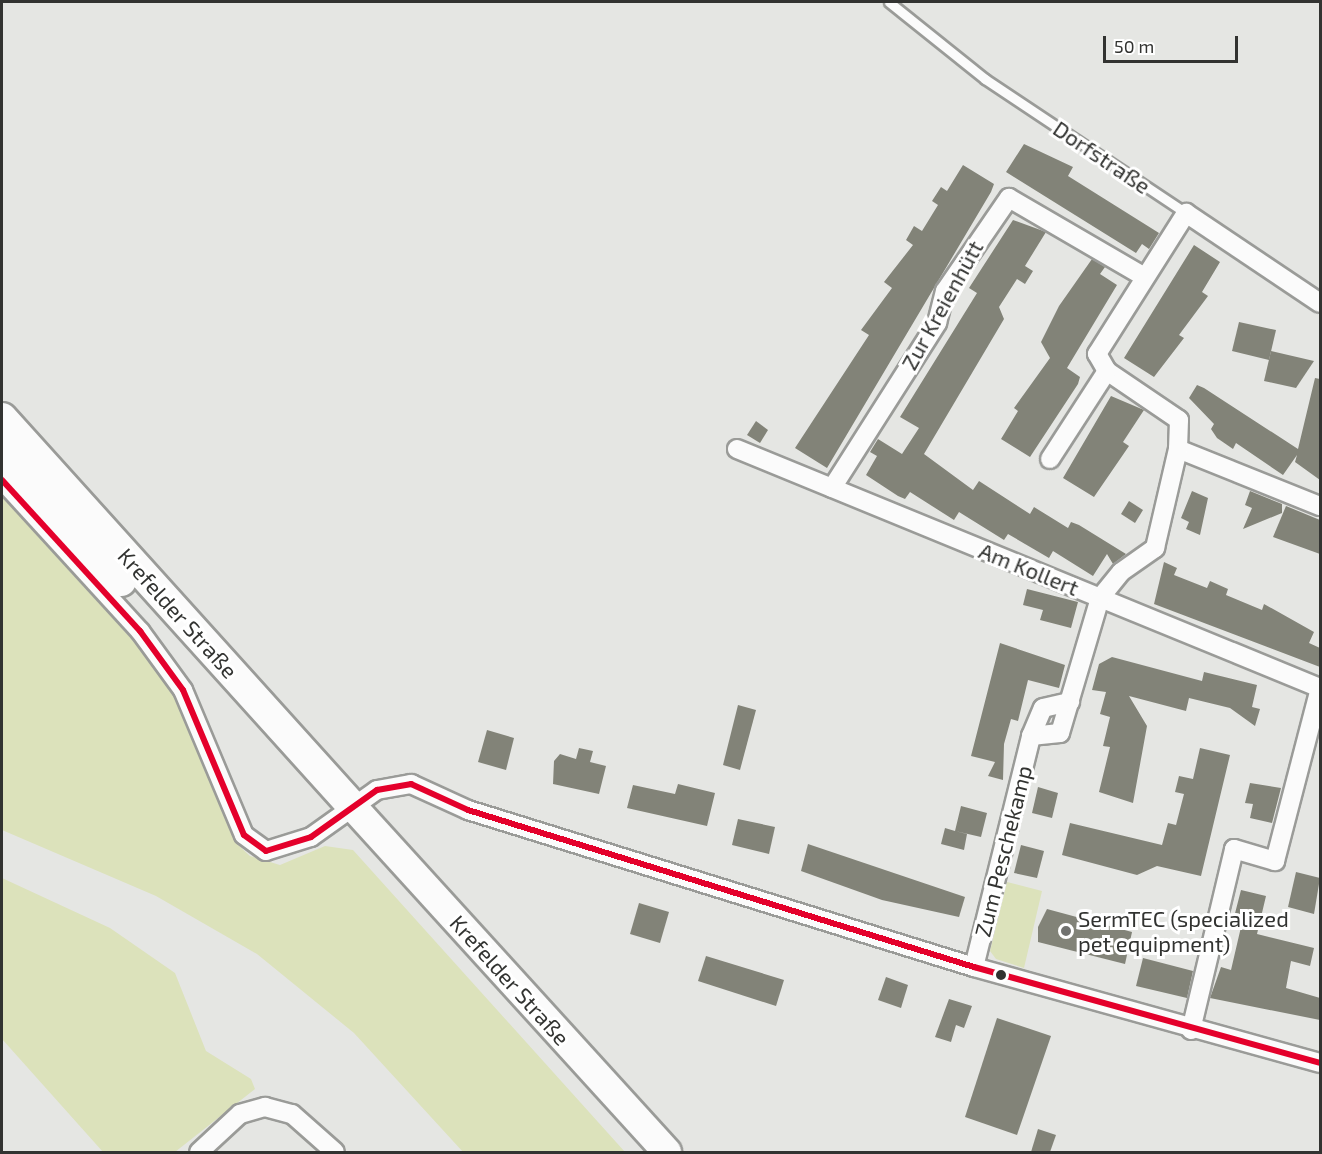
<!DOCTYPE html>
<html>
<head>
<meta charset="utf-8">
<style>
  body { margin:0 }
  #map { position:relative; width:1322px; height:1154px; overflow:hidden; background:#e5e6e3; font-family:"Exo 2",sans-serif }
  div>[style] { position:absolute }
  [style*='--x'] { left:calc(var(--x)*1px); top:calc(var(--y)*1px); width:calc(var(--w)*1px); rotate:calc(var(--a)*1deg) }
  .green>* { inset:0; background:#dce2bb }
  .building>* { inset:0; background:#828378 }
  .roads { filter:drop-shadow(2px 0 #9a9b98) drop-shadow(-2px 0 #9a9b98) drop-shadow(0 2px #9a9b98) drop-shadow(0 -2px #9a9b98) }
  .service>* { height:9px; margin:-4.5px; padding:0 4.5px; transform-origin:4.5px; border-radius:4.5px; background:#fbfbfb }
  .minor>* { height:18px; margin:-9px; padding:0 9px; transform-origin:9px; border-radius:9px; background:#fbfbfb }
  .primary>* { height:28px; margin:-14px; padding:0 14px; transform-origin:14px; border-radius:14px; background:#fbfbfb }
  .trunk>* { height:30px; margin:-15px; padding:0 15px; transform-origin:15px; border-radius:15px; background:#fbfbfb }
  .bus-1>* { height:6px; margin:-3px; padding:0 3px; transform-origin:3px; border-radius:3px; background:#e4002b }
  .dots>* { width:16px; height:16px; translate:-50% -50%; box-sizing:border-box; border:3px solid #fff; border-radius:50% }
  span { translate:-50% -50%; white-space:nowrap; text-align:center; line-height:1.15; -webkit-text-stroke:6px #fff; paint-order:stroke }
  .street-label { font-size:22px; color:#323331 }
  .poi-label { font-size:22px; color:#323331 }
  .left { translate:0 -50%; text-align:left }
  .frame { position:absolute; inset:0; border:3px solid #323331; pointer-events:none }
  .scale { position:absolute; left:1103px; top:36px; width:135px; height:27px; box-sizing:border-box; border:3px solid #323331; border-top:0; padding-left:8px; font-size:18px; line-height:21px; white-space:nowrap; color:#323331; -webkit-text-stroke:4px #fff; paint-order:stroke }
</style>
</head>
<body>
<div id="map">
  <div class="green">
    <i style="clip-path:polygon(2px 491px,163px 675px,180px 702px,236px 843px,250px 856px,280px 865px,325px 846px,353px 850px,625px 1152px,463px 1152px,354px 1033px,257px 954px,156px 896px,2px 830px)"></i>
    <i style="clip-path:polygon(2px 878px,110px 928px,175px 973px,206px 1051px,251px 1079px,255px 1089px,175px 1152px,103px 1152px,2px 1039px)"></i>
    <i style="clip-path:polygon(1007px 882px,1042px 891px,1024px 968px,996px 959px,990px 951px)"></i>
  </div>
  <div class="building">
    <i style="clip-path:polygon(1024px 144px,1073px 167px,1068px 176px,1159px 233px,1149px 249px,1142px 244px,1136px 253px,1006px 172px)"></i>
    <i style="clip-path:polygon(963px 165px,994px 184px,991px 192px,827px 468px,795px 448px,869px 335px,861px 330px,892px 288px,884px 282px,913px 245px,906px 240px,914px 226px,922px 231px,938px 205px,932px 201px,941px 187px,947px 191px)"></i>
    <i style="clip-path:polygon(1013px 220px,1046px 232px,1025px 266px,1033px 271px,1025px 284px,1017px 279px,999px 307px,1004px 319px,924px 454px,973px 490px,979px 481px,1030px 514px,1034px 507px,1068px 528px,1071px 522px,1079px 525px,1126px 554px,1113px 564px,1107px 554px,1093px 576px,1053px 551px,1049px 558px,1008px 534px,1004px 540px,959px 512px,954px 520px,910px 492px,905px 499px,898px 496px,866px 475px,877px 456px,870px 452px,878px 439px,902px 454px,919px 428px,900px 417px,977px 293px,969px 288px)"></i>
    <i style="clip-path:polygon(1194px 245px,1220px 262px,1202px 292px,1208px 296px,1179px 335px,1184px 338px,1154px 377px,1124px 358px)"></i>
    <i style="clip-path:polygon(1092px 259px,1105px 267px,1100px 274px,1117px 285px,1067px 368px,1080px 377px,1078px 384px,1030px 457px,1001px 439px,1018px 411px,1014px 408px,1050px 358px,1041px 342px,1059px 306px)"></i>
    <i style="clip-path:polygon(1239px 322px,1276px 330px,1269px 360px,1232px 351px)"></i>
    <i style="clip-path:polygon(1271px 351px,1314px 361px,1296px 388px,1264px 381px)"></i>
    <i style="clip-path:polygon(1315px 378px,1320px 379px,1320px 480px,1295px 462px,1297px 455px,1283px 475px,1236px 443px,1233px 449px,1217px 438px,1211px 429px,1214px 424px,1189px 398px,1197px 385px,1204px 388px,1298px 449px)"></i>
    <i style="clip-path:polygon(1111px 396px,1144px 410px,1123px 442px,1129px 446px,1094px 497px,1063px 478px)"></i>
    <i style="clip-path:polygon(756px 421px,768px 430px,760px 443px,747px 435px)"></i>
    <i style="clip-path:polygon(1192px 491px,1208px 498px,1200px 535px,1186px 529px,1189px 522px,1181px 518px)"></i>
    <i style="clip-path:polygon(1250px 491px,1282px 504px,1282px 513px,1243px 529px,1252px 508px,1245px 505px)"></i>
    <i style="clip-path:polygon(1129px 501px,1143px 510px,1135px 523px,1121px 514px)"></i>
    <i style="clip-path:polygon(1286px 506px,1320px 520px,1320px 554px,1273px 537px)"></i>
    <i style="clip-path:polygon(1164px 562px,1177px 568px,1174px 575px,1207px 588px,1210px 581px,1228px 589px,1226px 595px,1262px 610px,1264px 604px,1314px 632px,1309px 643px,1320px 648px,1320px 667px,1154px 604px)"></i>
    <i style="clip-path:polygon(1027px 589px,1078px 602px,1071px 628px,1040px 620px,1043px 610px,1023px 605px)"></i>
    <i style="clip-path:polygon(1000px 643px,1065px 665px,1059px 688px,1028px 680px,1018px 721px,1011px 719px,1004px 744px,1003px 780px,988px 776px,995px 762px,971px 756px)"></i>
    <i style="clip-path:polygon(1112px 657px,1202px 681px,1204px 672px,1257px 685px,1252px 707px,1260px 709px,1255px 726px,1230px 708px,1189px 698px,1186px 711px,1129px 696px,1147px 726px,1133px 803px,1099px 792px,1110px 747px,1103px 746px,1110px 717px,1100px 714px,1106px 692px,1092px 690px,1099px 664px)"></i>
    <i style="clip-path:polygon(738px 705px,756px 710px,740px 770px,723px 765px)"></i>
    <i style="clip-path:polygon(487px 730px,514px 738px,506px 770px,478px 762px)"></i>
    <i style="clip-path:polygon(579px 748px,593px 751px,590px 762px,606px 766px,599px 794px,553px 784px,554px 761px,560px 754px,576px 759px)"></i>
    <i style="clip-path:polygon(1200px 748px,1230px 755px,1201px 876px,1157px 866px,1137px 875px,1062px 855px,1070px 823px,1162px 845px,1168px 823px,1176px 825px,1184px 794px,1175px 792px,1179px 776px,1193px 779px)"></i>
    <i style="clip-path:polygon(1250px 783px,1281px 788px,1272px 823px,1250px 818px,1253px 804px,1245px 803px)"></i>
    <i style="clip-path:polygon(678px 784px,715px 793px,707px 826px,627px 808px,633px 785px,675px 794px)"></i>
    <i style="clip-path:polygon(1038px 787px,1058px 793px,1052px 818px,1032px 813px)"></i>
    <i style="clip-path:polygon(961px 806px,987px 813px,981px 837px,955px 831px,967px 834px,964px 850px,941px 844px,945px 828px,955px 831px)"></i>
    <i style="clip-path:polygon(738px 819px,775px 827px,769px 854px,732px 845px)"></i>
    <i style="clip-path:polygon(808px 844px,965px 897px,959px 917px,882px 900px,801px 871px)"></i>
    <i style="clip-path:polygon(1021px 845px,1044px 851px,1037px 878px,1014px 873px)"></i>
    <i style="clip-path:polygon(1296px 872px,1320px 878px,1314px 914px,1288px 907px)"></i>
    <i style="clip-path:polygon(1241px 890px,1266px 896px,1257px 934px,1314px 948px,1310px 966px,1291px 961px,1286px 988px,1320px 998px,1320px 1020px,1210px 998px,1221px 967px,1231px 970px,1241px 927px,1232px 925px)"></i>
    <i style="clip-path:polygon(639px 903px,669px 912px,660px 943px,630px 934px)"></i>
    <i style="clip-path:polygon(1047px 909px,1132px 932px,1125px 964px,1038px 942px,1038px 927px)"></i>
    <i style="clip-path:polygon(706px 956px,784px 980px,776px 1006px,698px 981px)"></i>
    <i style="clip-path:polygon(1143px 958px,1193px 971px,1187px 998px,1136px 986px)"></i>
    <i style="clip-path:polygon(886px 977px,908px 985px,901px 1008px,878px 1000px)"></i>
    <i style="clip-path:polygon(949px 999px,972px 1006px,964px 1028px,956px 1025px,951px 1042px,935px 1037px)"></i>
    <i style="clip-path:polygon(997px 1018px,1051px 1036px,1017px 1135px,965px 1117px)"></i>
    <i style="clip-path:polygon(1038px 1129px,1056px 1135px,1050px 1152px,1031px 1152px)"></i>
  </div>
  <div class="roads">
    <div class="service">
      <i style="--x:889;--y:2;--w:123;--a:38.7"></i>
      <i style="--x:985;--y:79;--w:242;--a:33.7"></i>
    </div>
    <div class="minor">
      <i style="--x:737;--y:449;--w:630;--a:22.29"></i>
      <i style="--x:1178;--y:449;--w:153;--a:21.9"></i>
      <i style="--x:1050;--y:459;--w:105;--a:-57.1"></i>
      <i style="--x:2;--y:480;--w:205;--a:47.6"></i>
      <i style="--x:140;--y:631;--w:73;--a:53.9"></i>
      <i style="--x:183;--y:690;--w:157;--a:67.2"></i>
      <i style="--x:244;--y:835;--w:27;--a:36"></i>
      <i style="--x:266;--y:851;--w:47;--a:-17.3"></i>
      <i style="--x:311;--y:837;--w:81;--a:-35.5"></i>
      <i style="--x:377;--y:790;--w:35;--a:-10"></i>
      <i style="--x:411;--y:784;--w:63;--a:24.5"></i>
      <i style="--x:468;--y:810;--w:530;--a:17.24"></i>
      <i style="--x:974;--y:967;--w:359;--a:15.5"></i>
      <i style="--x:832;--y:488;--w:196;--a:-57.5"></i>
      <i style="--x:937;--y:323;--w:33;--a:-76"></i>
      <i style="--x:945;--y:291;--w:113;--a:-55.5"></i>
      <i style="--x:1009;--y:198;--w:157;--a:30.2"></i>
      <i style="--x:1031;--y:736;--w:29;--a:-6"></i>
      <i style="--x:1060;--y:733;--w:141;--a:-73.5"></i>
      <i style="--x:1100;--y:598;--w:33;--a:-51"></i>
      <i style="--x:1121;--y:572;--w:42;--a:-35.2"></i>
      <i style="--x:1155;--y:548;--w:102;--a:-76.9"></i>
      <i style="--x:1178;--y:449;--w:29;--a:-88"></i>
      <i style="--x:1179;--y:420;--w:87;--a:-145.8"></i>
      <i style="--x:1107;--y:371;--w:20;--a:-120"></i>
      <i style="--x:1097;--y:354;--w:167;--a:-57.7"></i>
      <i style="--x:1186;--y:213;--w:161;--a:33.9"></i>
      <i style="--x:974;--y:967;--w:238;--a:-76.1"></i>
      <i style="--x:1031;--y:736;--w:30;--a:-67"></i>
      <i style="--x:1043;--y:708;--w:28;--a:-13"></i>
      <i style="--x:1191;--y:1030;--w:186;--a:-76.6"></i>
      <i style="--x:1234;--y:849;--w:43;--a:16.3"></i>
      <i style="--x:1275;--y:861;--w:179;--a:-75.4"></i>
      <i style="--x:199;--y:1152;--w:56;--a:-42.8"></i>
      <i style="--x:240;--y:1114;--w:26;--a:-16"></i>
      <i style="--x:265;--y:1107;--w:28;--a:15"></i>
      <i style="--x:292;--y:1114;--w:57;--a:41.5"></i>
    </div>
    <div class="primary">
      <i style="--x:354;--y:808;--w:465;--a:47.7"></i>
    </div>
    <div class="trunk">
      <i style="--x:2;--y:418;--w:525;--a:47.93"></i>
      <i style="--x:2;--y:450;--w:177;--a:47.7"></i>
    </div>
  </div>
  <div class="bus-1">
    <i style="--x:2;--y:480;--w:205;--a:47.6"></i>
    <i style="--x:140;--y:631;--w:73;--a:53.9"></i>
    <i style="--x:183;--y:690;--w:157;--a:67.2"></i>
    <i style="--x:244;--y:835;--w:27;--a:36"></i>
    <i style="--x:266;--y:851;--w:47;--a:-17.3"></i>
    <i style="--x:311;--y:837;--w:81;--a:-35.5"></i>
    <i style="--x:377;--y:790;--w:35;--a:-10"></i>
    <i style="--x:411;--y:784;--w:63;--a:24.5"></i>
    <i style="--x:468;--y:810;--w:530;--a:17.24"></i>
    <i style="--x:974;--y:967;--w:359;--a:15.5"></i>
  </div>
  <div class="dots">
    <i style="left:1066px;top:931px;background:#71726f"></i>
    <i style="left:1001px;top:975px;background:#323331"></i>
  </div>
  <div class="street-label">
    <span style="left:1102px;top:157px;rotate:34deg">Dorfstraße</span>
    <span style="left:942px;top:305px;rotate:-61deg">Zur Kreienhütt</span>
    <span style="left:1029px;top:569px;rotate:22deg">Am Kollert</span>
    <span style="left:178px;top:613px;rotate:48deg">Krefelder Straße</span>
    <span style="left:1003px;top:851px;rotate:-76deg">Zum Peschekamp</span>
    <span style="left:510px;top:980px;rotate:48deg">Krefelder Straße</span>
  </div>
  <div class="poi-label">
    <span class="left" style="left:1078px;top:931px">SermTEC (specialized<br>pet equipment)</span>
  </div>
  <div class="frame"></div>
  <div class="scale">50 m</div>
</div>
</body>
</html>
